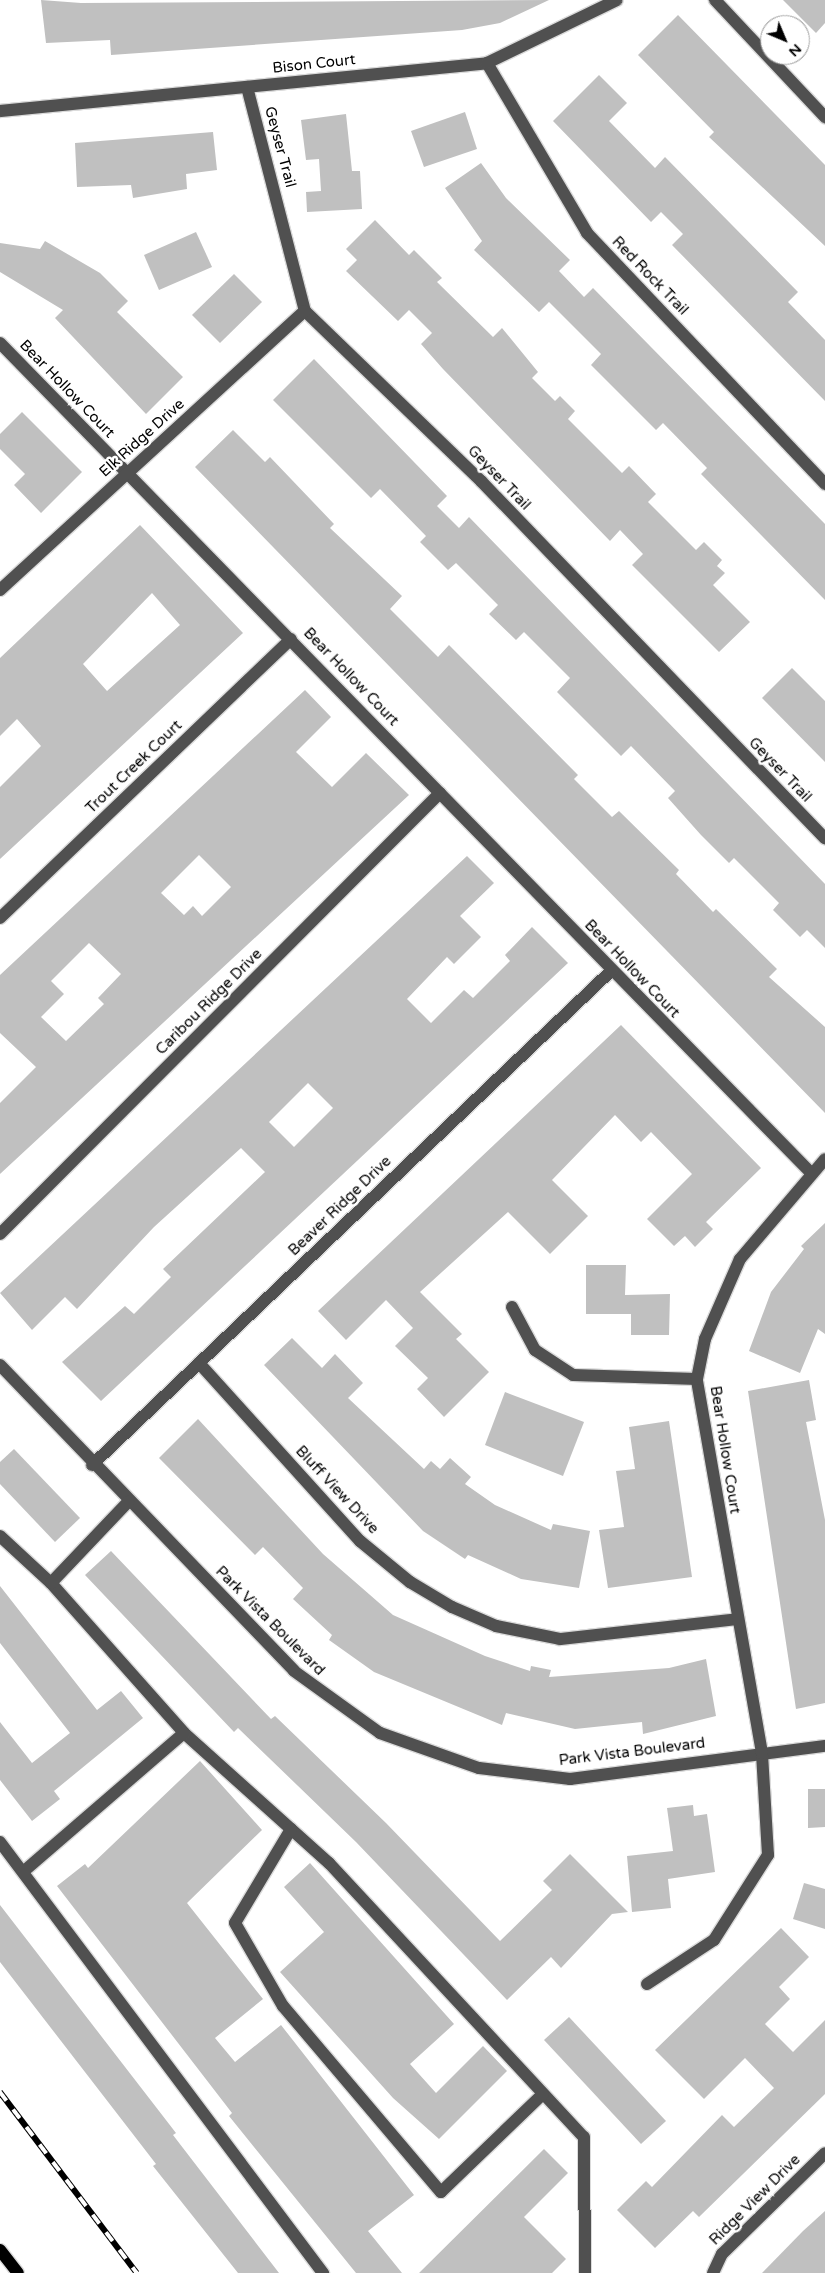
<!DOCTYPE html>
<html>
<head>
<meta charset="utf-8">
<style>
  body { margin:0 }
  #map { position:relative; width:825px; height:2273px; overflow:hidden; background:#fff; font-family:"Varela Round",sans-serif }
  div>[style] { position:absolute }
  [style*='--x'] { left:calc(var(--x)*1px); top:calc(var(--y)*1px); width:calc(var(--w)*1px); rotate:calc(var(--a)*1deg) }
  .building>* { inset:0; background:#c0c0c0 }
  .roads { filter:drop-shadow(1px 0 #dbdbdb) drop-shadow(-1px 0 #dbdbdb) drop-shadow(0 1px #dbdbdb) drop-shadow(0 -1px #dbdbdb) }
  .minor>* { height:12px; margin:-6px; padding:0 6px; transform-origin:6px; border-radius:6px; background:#505050 }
  .major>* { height:12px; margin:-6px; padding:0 6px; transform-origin:6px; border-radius:6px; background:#000 }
  .rail>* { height:5.5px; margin-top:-2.75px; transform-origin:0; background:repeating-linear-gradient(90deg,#fff 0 11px,#000 0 22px); box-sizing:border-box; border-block:1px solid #000 }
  span { translate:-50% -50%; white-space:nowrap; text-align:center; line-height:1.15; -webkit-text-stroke:5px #fff; paint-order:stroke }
  .street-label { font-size:15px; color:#000 }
  .north { position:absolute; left:760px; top:15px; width:50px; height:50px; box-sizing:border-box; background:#fff; border:1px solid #999; border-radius:50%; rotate:135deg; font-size:14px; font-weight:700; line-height:20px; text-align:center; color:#000 }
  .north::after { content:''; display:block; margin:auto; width:18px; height:22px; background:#000; clip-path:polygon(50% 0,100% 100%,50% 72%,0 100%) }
</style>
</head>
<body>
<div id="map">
  <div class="building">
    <i style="clip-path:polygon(41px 0,81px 3px,549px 0,500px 23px,462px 30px,111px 55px,110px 40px,46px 43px)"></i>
    <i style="clip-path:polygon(783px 0,825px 0,825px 23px,816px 33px)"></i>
    <i style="clip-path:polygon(678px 15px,825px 165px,825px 246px,709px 137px,714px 132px,638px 55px)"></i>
    <i style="clip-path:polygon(599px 75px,627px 103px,609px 121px,655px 168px,665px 157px,798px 292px,788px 302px,825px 340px,825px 401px,672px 245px,683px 234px,661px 212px,651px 222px,553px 121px)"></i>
    <i style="clip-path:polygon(465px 112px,477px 149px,424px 167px,411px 131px)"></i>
    <i style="clip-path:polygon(346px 114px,352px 171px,360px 171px,362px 209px,307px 212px,306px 192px,321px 191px,319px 159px,306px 160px,301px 120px)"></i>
    <i style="clip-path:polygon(213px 132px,217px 170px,186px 174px,187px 189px,133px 198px,131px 185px,77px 187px,75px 143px)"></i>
    <i style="clip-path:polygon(481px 163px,506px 198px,570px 260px,559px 271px,584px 297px,593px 288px,825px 524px,825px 600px,701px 474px,707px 468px,663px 423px,656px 430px,591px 365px,601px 354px,549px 302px,539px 312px,474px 250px,482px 241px,445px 188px)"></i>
    <i style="clip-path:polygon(375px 220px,409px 255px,414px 250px,442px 278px,437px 282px,493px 337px,502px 328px,538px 372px,532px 378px,555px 401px,560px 396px,575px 411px,568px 419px,622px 473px,629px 466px,656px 494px,648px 502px,696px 550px,704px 542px,722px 560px,717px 566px,725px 573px,713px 585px,750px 622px,719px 652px,632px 565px,643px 554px,620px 530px,610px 541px,443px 369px,421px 344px,432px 333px,409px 310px,398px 321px,346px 271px,357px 260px,346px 249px)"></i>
    <i style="clip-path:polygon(196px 232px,212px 267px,159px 290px,144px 255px)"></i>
    <i style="clip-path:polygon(45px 241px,100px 273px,128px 301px,117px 312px,183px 377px,146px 414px,55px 318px,63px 310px,0 272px,0 243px,40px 249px)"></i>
    <i style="clip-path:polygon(234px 274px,262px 302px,220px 343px,192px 315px)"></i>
    <i style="clip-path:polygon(314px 359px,447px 496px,437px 506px,459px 528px,469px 517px,825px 884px,825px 948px,807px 930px,800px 937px,773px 910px,779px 903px,734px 858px,729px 863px,701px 835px,668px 798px,675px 791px,631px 746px,621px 756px,557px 692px,570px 678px,524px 632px,516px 640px,489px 614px,498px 605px,456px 563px,448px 570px,420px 542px,426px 536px,380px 489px,371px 498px,273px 400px)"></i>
    <i style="clip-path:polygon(22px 412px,82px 472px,41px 513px,14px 485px,25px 474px,0 449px,0 434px)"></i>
    <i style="clip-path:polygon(233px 430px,265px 462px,270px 457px,334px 524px,330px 528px,402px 596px,390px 609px,438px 657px,449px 645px,578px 775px,574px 779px,612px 817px,619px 811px,679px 870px,676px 874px,713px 912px,716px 909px,777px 969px,769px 977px,825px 1027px,825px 1113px,195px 467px)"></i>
    <i style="clip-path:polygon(evenodd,140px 525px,243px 633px,0 859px,0 787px,41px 746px,17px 719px,0 736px,0 658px,140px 525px,152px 593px,180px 625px,107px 691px,83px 664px,152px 593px)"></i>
    <i style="clip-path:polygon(792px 668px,825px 701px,825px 762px,762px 698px)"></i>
    <i style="clip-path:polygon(evenodd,305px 690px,331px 717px,296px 752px,332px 787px,366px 753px,409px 795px,0 1174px,0 1103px,36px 1067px,0 1033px,0 975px,305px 690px,199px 855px,231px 887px,202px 916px,193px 906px,184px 915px,161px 893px,199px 855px,305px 690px,89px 943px,121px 974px,98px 998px,104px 1004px,66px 1041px,41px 1017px,64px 994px,51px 981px,89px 943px)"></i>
    <i style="clip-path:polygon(evenodd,467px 856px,494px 883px,460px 916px,481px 937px,454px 964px,447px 957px,407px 999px,431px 1023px,464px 990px,473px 998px,510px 961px,505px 955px,532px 927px,568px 963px,101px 1401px,62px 1362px,125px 1306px,134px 1314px,171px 1277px,163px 1269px,265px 1172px,241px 1148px,154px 1227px,77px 1309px,65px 1297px,32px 1330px,0 1293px,467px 856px,308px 1083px,333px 1108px,294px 1147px,269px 1122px,308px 1083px)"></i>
    <i style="clip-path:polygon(621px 1025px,761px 1168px,706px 1222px,713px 1229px,695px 1247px,685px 1236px,674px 1246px,647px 1219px,692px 1174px,651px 1132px,641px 1142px,615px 1115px,552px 1180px,588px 1216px,550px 1254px,508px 1212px,420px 1292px,462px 1334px,456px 1339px,489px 1372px,444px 1417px,417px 1389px,428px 1378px,395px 1346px,413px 1328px,386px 1300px,346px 1340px,318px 1311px)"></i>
    <i style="clip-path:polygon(825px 1223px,825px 1334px,818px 1329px,800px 1373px,749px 1351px,771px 1292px,804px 1249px,801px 1246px)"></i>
    <i style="clip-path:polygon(586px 1265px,626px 1265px,625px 1295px,670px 1294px,669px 1335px,631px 1335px,631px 1314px,586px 1314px)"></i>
    <i style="clip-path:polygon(292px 1338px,322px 1368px,335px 1354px,363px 1383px,348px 1398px,424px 1469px,431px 1461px,440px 1469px,450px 1458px,471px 1477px,465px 1484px,495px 1505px,551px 1530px,553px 1524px,590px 1531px,579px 1588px,521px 1579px,468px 1555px,465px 1559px,423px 1531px,264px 1365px)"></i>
    <i style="clip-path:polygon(809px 1380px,816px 1420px,806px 1422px,825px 1520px,825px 1703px,796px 1709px,748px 1391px)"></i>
    <i style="clip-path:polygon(505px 1392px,584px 1422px,563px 1476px,485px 1445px)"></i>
    <i style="clip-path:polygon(198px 1419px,323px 1554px,393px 1615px,485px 1656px,530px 1671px,531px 1666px,551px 1670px,549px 1677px,669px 1668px,706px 1659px,716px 1716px,643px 1734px,642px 1722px,575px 1729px,506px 1713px,502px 1725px,374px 1672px,329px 1640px,332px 1635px,293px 1599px,303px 1588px,263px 1547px,255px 1555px,159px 1458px)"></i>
    <i style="clip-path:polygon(669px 1421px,692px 1577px,608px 1588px,599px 1530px,624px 1527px,616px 1471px,635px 1469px,629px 1427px)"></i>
    <i style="clip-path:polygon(14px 1449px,80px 1518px,55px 1542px,0 1484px,0 1462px)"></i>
    <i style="clip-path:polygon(111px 1551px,271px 1719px,275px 1716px,386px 1823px,500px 1941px,552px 1890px,543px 1881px,570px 1854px,628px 1912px,612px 1914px,561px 1968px,551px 1957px,507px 2000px,356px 1842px,238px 1728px,234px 1732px,85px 1575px)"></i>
    <i style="clip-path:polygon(0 1586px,97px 1710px,121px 1691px,143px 1718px,54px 1791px,60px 1799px,32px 1821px,0 1780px,0 1722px,32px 1763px,70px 1733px,0 1643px)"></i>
    <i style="clip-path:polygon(200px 1761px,262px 1830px,187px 1903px,263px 1999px,215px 2038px,235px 2062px,281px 2025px,414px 2195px,368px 2231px,402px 2273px,356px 2273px,229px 2116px,232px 2113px,57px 1886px,85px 1864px,88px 1868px)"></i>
    <i style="clip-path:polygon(808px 1789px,825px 1789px,825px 1827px,808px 1828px)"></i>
    <i style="clip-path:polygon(693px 1805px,694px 1816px,707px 1814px,715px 1872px,668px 1879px,671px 1908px,632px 1912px,627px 1856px,673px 1851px,667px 1808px)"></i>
    <i style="clip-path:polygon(310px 1863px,454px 2024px,410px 2064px,436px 2093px,483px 2046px,507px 2071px,439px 2139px,393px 2098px,280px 1972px,324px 1932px,284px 1887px)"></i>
    <i style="clip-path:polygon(804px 1883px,825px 1889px,825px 1929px,793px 1919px)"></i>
    <i style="clip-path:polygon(0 1905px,176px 2133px,173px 2135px,279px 2273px,238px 2273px,153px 2166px,156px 2164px,0 1962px)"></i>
    <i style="clip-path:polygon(781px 1928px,809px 1957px,779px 1987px,790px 1999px,765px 2024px,793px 2052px,825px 2020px,825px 2094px,699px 2217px,693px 2211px,655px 2248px,617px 2210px,646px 2181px,652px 2187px,722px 2115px,734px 2127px,774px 2088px,745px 2058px,704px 2099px,655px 2050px)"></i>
    <i style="clip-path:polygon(569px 2017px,666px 2121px,641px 2144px,544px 2040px)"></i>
    <i style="clip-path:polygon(544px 2149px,568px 2173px,524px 2217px,566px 2259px,552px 2273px,419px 2273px)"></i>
    <i style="clip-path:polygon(825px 2211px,825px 2273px,762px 2273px,803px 2231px)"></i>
  </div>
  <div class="roads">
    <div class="minor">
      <i style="--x:715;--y:0;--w:161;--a:46.8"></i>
      <i style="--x:487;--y:63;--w:197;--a:59.5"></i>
      <i style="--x:587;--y:233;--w:346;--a:46.5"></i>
      <i style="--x:247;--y:87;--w:231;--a:75.5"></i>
      <i style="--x:305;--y:311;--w:245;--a:44"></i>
      <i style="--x:481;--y:481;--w:496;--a:46.1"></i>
      <i style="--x:0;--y:111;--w:489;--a:-5.6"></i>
      <i style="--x:487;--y:63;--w:144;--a:-25.9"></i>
      <i style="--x:0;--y:343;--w:1160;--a:45.66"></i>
      <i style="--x:0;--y:590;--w:413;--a:-42.5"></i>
      <i style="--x:0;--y:918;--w:403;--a:-43.8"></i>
      <i style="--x:0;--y:1234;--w:623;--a:-45.07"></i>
      <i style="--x:512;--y:1307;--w:49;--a:61.9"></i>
      <i style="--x:535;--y:1350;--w:45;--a:33.3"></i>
      <i style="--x:573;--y:1375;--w:124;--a:1.8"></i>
      <i style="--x:199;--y:1363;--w:240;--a:47.9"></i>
      <i style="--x:360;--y:1541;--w:65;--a:39.4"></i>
      <i style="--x:410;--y:1582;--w:49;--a:30.8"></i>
      <i style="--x:452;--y:1607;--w:48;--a:23.4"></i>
      <i style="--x:496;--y:1626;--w:65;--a:11.5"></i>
      <i style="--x:560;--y:1639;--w:179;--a:-6.4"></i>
      <i style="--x:0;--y:1365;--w:424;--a:46.1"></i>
      <i style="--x:294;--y:1671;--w:106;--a:35.8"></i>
      <i style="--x:380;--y:1733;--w:105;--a:19.5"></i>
      <i style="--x:479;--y:1768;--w:92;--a:6.9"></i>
      <i style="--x:570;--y:1779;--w:257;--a:-7.4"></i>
      <i style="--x:92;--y:1465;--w:717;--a:-43.59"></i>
      <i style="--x:0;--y:1536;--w:69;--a:42.7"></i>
      <i style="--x:51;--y:1583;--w:200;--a:48.4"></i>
      <i style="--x:184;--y:1733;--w:195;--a:41.9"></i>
      <i style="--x:329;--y:1863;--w:374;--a:47.1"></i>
      <i style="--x:584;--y:2137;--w:136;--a:89.6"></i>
      <i style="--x:51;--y:1583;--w:112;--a:-46.5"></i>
      <i style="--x:291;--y:1829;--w:109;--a:120.8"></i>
      <i style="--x:235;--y:1923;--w:96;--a:60"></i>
      <i style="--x:283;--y:2006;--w:244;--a:49.7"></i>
      <i style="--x:441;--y:2192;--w:141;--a:-43.9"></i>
      <i style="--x:0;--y:1842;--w:539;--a:53.15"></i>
      <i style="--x:24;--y:1871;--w:211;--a:-40.8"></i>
      <i style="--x:647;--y:1984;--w:80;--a:-33.3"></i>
      <i style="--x:714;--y:1940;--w:101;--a:-57.6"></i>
      <i style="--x:768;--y:1855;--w:102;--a:-93.4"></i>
      <i style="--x:762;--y:1753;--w:380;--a:-99.9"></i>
      <i style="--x:697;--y:1379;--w:41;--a:-78.7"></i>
      <i style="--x:705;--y:1339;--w:87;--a:-66.4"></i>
      <i style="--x:740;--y:1259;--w:131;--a:-49.6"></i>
      <i style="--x:713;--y:2273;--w:21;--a:-65"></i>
      <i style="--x:722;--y:2254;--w:144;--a:-44.4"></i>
    </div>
    <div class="major">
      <i style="--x:0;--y:2250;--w:29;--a:52"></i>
    </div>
  </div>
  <div class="rail">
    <i style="--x:0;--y:2092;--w:227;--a:52.9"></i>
  </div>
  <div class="street-label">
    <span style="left:314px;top:64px;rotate:-6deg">Bison Court</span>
    <span style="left:280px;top:147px;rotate:75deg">Geyser Trail</span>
    <span style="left:650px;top:276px;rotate:46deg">Red Rock Trail</span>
    <span style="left:67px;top:389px;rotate:46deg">Bear Hollow Court</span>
    <span style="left:142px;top:438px;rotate:-42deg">Elk Ridge Drive</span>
    <span style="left:499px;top:478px;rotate:46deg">Geyser Trail</span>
    <span style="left:351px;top:677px;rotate:46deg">Bear Hollow Court</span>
    <span style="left:134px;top:767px;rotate:-44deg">Trout Creek Court</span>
    <span style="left:780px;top:770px;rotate:46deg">Geyser Trail</span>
    <span style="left:632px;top:969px;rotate:46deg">Bear Hollow Court</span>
    <span style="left:209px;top:1002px;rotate:-45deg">Caribou Ridge Drive</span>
    <span style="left:340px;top:1206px;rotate:-44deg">Beaver Ridge Drive</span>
    <span style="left:725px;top:1450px;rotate:81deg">Bear Hollow Court</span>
    <span style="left:337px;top:1490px;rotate:47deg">Bluff View Drive</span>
    <span style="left:270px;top:1621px;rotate:45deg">Park Vista Boulevard</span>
    <span style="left:632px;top:1752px;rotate:-7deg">Park Vista Boulevard</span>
    <span style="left:755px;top:2200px;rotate:-45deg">Ridge View Drive</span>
  </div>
  <div class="north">N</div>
</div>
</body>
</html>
